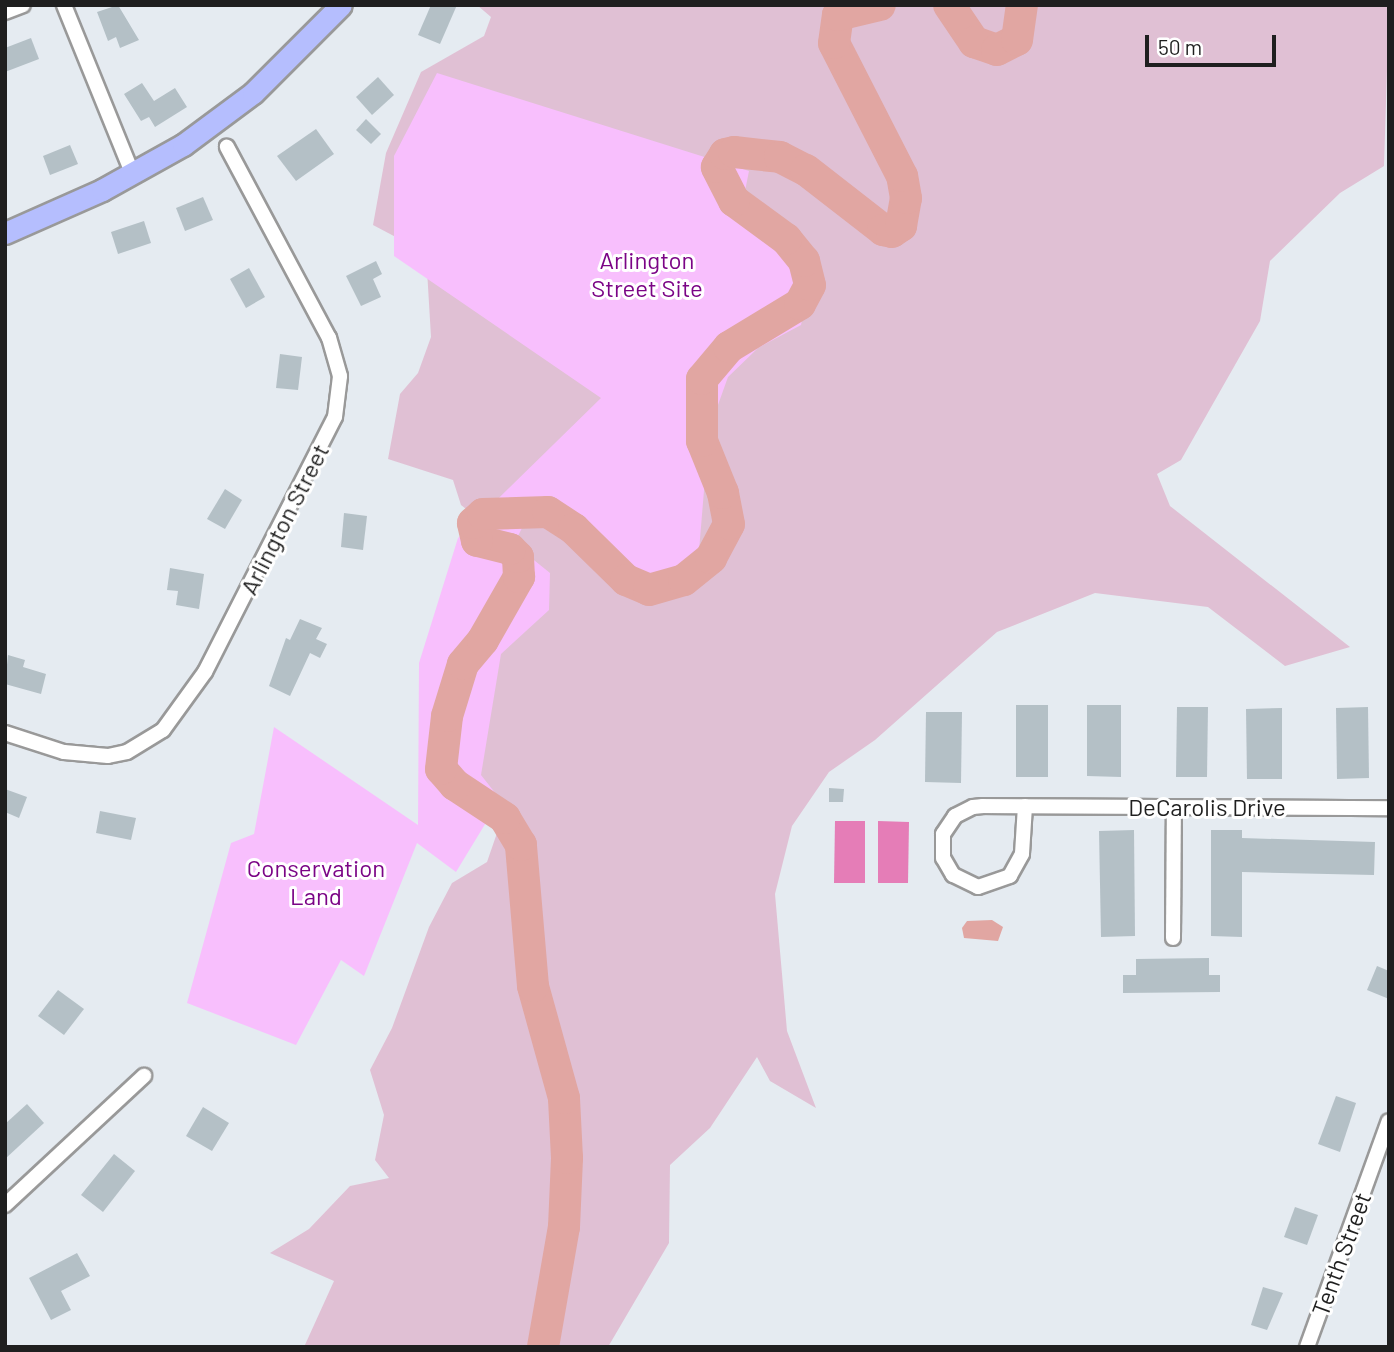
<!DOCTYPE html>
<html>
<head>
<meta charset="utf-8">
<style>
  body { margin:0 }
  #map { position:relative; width:1394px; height:1352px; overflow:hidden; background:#e5ebf1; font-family:Barlow,sans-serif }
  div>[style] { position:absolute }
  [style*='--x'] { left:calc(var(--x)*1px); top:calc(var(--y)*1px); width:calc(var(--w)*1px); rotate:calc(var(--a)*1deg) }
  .wetland>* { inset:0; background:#e0c0d4 }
  .park>* { inset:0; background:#f8bffd }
  .pitch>* { inset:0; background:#e57db7 }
  .water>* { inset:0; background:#e1a6a2 }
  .river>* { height:32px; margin:-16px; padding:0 16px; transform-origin:16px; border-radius:16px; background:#e1a6a2 }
  .building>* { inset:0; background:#b4c0c6 }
  .roads { filter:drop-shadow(2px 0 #999) drop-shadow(-2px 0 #999) drop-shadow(0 2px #999) drop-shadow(0 -2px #999) }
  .street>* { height:14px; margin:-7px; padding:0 7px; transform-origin:7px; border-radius:7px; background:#fff }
  .secondary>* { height:21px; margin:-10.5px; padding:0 10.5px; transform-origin:10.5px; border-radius:10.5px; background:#b5befe }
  span { translate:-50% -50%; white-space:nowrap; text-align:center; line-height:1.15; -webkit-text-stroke:6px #fff; paint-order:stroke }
  .park-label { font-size:24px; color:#7b0486 }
  .street-label { font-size:24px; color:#1f1f1f }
  .frame { position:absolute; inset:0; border:7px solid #1f1f1f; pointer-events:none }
  .scale { position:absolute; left:1145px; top:35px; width:131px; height:32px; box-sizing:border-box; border:4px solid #1f1f1f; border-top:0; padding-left:9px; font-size:21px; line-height:24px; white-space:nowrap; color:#1f1f1f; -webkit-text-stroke:5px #fff; paint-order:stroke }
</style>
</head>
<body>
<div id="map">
  <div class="wetland">
    <i style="clip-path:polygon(477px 5px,1389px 5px,1384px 166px,1340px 193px,1270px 261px,1260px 321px,1181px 460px,1157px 474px,1170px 506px,1350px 647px,1285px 666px,1208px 607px,1095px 593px,997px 632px,875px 740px,829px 772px,792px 826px,775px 894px,787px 1031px,816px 1108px,770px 1081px,757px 1057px,710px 1128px,670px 1165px,669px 1243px,608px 1347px,304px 1347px,334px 1281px,270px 1253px,309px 1229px,350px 1186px,389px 1178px,375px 1160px,384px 1115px,370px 1070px,392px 1028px,429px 927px,452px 883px,487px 862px,497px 833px,480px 813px,431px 723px,543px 570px,461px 505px,453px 480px,388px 459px,400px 394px,418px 373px,431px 337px,426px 253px,373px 225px,386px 153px,421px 72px,484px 36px,491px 17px)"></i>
  </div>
  <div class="park">
    <i style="clip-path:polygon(437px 73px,749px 171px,745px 191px,810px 249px,814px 263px,801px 325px,758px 348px,728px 377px,709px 430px,699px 551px,668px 586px,632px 579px,581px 532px,526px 520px,514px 544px,550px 573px,549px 610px,501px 654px,481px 775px,496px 794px,490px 816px,456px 872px,417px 843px,364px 976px,341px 960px,296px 1045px,187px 1003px,231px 843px,254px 834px,274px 727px,418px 825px,419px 663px,458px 538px,601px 398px,394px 256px,394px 156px)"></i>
  </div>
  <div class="pitch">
    <i style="clip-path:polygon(835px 821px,865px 821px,865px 883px,834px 883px)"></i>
    <i style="clip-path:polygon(878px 821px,909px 822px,908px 883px,878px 883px)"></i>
  </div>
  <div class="water">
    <i style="clip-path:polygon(992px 920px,1003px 927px,998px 941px,964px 938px,962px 928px,967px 921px)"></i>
  </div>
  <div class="river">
    <i style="--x:949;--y:5;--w:45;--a:56"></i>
    <i style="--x:974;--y:42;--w:24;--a:19"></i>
    <i style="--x:997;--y:50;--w:22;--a:-27"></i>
    <i style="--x:1017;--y:40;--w:35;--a:-82"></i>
    <i style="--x:543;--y:1347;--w:122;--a:-80.1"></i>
    <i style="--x:564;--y:1227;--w:69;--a:-87.5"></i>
    <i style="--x:567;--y:1158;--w:60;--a:-92.9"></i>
    <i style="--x:564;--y:1098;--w:116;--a:-105.5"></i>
    <i style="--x:533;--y:986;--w:142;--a:-94.9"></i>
    <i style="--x:521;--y:845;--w:31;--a:-121"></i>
    <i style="--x:505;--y:818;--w:60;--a:-146.6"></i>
    <i style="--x:455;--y:785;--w:21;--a:-131"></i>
    <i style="--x:441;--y:769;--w:53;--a:-83.5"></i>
    <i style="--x:447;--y:716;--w:54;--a:-72.9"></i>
    <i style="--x:463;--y:664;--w:31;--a:-50"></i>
    <i style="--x:483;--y:640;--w:73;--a:-60.3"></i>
    <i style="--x:519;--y:577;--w:20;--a:-93"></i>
    <i style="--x:518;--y:557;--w:11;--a:-135"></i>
    <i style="--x:510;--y:549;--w:34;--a:-166"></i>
    <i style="--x:477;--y:541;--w:18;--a:-103"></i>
    <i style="--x:473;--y:523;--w:13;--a:-42"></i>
    <i style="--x:483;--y:514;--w:65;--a:-1.8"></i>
    <i style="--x:548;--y:512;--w:31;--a:33"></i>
    <i style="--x:574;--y:529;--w:73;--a:44.4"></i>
    <i style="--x:626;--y:580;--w:25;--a:23"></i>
    <i style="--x:649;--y:590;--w:36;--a:-16"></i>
    <i style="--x:684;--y:580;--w:35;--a:-39"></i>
    <i style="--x:711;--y:558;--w:38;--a:-62"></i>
    <i style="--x:729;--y:524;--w:32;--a:-101"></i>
    <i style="--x:723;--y:493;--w:56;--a:-112"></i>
    <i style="--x:702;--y:441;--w:62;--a:-90"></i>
    <i style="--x:702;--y:379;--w:42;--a:-49.8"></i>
    <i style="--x:729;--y:347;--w:83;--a:-31.2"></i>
    <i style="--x:800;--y:304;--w:21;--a:-62"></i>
    <i style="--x:810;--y:285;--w:25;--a:-104"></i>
    <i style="--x:804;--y:261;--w:28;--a:-129"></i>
    <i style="--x:786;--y:239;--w:64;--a:-143.8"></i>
    <i style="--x:734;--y:201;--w:38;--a:-117"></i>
    <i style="--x:717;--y:167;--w:15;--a:-58"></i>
    <i style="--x:725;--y:154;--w:9;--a:-13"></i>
    <i style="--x:734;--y:152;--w:46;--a:6.2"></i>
    <i style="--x:780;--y:157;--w:29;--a:27"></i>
    <i style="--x:806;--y:170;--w:98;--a:37.9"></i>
    <i style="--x:883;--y:230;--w:9;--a:13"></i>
    <i style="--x:892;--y:232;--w:11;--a:-34"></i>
    <i style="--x:901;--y:226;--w:28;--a:-80"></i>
    <i style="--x:906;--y:198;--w:22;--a:-100"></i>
    <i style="--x:902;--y:176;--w:149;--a:-117.1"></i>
    <i style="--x:834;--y:43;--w:28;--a:-82"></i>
    <i style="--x:838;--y:15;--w:43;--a:-13.4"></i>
  </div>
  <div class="building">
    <i style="clip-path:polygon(118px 5px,139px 40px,120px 48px,116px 37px,108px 41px,97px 12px)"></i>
    <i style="clip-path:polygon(431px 5px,457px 5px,440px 44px,418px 35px)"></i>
    <i style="clip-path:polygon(31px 38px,39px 59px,5px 72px,5px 48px)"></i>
    <i style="clip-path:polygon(378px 77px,394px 95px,372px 115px,356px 97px)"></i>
    <i style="clip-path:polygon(142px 83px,154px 101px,175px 88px,187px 107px,155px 127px,149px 117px,141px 121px,124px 94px)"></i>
    <i style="clip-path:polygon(366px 119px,381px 134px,371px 144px,356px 130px)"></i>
    <i style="clip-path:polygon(316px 129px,334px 154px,296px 181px,277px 156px)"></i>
    <i style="clip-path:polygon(70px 145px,78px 164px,50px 175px,43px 156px)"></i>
    <i style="clip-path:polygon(203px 197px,213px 220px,185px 231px,176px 208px)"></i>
    <i style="clip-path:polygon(144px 221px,151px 243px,118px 254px,111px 232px)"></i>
    <i style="clip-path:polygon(376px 261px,382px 274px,373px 279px,381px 297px,361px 306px,346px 276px)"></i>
    <i style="clip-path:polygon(249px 268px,265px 297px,246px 308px,230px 279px)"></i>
    <i style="clip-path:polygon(280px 354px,302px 357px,298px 390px,276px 388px)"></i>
    <i style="clip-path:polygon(225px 489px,242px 500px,225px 529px,207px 519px)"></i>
    <i style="clip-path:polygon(344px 513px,367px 516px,363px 550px,341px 547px)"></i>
    <i style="clip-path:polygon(170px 568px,204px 574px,199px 609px,176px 605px,178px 591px,167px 590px)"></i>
    <i style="clip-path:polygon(300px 619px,322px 628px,316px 639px,327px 644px,320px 658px,310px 653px,290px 696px,269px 686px,286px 638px,290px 640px)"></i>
    <i style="clip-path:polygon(8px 655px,25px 660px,23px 667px,46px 674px,41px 694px,5px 684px)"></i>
    <i style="clip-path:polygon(1016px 705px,1048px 705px,1048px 777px,1016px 777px)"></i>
    <i style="clip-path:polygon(1087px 705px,1121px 705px,1121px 777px,1087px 776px)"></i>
    <i style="clip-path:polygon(1177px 707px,1208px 707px,1207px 777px,1176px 777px)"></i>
    <i style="clip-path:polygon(1368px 707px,1369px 778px,1337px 779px,1336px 708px)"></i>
    <i style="clip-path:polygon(1282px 708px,1282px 779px,1247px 779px,1246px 709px)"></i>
    <i style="clip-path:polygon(926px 712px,962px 712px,961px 783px,925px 782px)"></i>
    <i style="clip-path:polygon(829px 788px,844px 789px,843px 802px,829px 802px)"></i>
    <i style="clip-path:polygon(5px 789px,27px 797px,19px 818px,5px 812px)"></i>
    <i style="clip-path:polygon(100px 811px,136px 818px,131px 840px,96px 833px)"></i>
    <i style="clip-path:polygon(1134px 830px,1135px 936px,1101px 937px,1099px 831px)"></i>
    <i style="clip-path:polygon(1211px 830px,1242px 830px,1242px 838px,1375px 842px,1374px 875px,1242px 872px,1242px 937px,1211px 936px)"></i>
    <i style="clip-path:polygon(1209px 958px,1209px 975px,1220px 975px,1220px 992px,1123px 993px,1123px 975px,1136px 975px,1136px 959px)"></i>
    <i style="clip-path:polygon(1377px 966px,1389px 971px,1389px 999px,1367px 990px)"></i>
    <i style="clip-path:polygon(58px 990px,84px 1009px,64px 1035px,38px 1016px)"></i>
    <i style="clip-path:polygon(1336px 1096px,1356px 1103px,1340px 1152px,1318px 1144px)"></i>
    <i style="clip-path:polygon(27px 1104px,44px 1123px,5px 1159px,5px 1124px)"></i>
    <i style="clip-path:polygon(203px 1107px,229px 1123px,212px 1151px,186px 1136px)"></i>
    <i style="clip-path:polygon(114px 1154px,135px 1171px,103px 1212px,81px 1195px)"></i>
    <i style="clip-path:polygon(1295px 1207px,1318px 1215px,1307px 1245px,1284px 1237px)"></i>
    <i style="clip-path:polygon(77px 1253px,90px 1276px,61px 1291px,71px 1310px,51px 1320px,29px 1278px)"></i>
    <i style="clip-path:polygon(1263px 1287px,1283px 1293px,1267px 1330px,1251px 1325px)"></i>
  </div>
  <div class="roads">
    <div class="street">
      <i style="--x:64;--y:5;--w:183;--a:67.9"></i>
      <i style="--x:5;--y:12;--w:19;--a:-21"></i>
      <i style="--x:5;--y:733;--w:62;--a:17.9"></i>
      <i style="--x:64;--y:752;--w:44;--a:5.2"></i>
      <i style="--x:108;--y:756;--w:19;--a:-12"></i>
      <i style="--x:127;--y:752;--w:42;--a:-31.4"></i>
      <i style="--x:163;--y:730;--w:72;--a:-54.1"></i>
      <i style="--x:205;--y:672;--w:286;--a:-63"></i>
      <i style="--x:335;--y:417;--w:41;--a:-83"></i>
      <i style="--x:340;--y:376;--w:40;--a:-106"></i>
      <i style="--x:329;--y:338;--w:217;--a:-118.1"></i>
      <i style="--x:1025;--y:806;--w:48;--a:93.6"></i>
      <i style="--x:1022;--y:854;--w:25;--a:119"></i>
      <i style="--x:1010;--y:876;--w:34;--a:161"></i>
      <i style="--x:978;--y:887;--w:28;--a:-154"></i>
      <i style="--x:953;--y:875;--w:20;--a:-120"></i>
      <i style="--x:943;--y:858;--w:24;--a:-90"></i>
      <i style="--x:943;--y:834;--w:22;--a:-56"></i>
      <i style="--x:955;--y:816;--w:20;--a:-27"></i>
      <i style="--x:973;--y:807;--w:10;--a:-6"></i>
      <i style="--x:983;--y:806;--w:406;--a:0.3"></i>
      <i style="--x:1173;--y:938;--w:131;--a:-89.6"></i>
      <i style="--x:5;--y:1205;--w:190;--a:-42.9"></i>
      <i style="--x:1307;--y:1347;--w:240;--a:-70.1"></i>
    </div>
    <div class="secondary">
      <i style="--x:5;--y:233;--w:106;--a:-23.9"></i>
      <i style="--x:102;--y:190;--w:93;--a:-29.1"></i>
      <i style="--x:183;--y:145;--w:87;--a:-36.6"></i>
      <i style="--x:253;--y:93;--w:124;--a:-45"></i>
    </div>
  </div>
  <div class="park-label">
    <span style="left:647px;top:274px">Arlington<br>Street Site</span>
    <span style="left:316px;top:882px">Conservation<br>Land</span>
  </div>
  <div class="street-label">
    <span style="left:284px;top:519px;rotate:-63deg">Arlington Street</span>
    <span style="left:1207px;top:807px">DeCarolis Drive</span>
    <span style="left:1341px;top:1254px;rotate:-70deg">Tenth Street</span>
  </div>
  <div class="frame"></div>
  <div class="scale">50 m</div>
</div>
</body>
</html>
